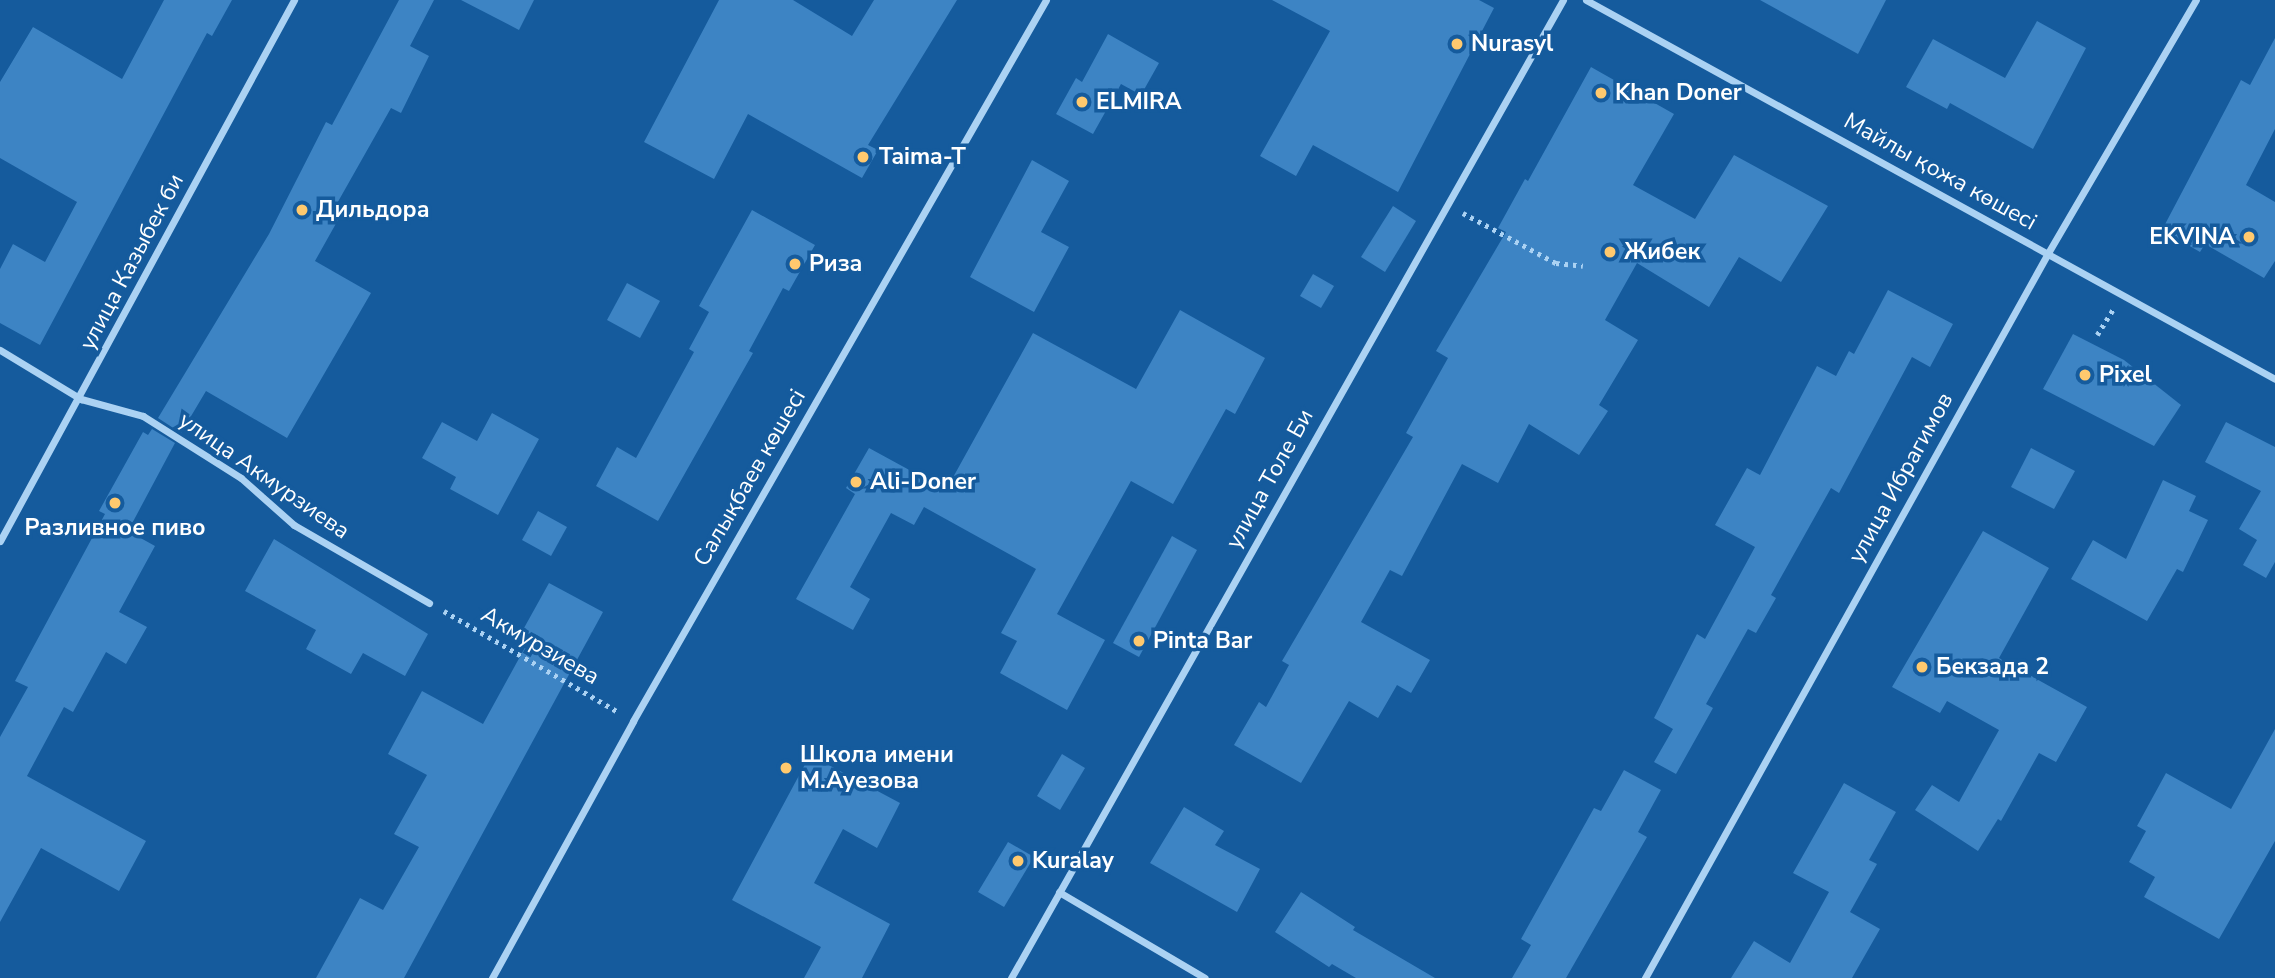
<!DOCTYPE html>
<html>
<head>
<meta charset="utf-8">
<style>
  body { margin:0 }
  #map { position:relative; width:2275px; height:978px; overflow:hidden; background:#155b9d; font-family:"Nunito Sans",sans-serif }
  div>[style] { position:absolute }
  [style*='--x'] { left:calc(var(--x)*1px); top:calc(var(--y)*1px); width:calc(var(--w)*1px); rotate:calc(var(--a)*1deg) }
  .building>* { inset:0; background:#3d84c4 }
  .path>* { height:4.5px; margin-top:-2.25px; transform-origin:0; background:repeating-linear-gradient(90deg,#abd2f3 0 3.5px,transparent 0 8.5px) }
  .street>* { height:7px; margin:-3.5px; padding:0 3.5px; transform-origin:3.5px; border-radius:3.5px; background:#abd2f3 }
  .dots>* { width:19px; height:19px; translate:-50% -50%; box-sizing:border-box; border:4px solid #155b9d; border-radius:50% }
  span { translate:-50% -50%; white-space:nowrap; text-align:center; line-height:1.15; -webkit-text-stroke:7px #155b9d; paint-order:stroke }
  .poi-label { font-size:23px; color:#fff; font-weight:700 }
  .left { translate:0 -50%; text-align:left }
  .right { translate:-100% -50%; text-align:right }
  .street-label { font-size:23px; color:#fff }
</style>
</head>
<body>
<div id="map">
  <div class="building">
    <i style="clip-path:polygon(164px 0,232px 0,212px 36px,207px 33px,40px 345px,0 323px,0 269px,13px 244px,45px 262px,77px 202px,0 158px,0 82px,33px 27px,122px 79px)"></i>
    <i style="clip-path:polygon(399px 0,434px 0,410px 46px,429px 56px,401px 113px,391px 108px,335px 207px,343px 211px,315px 261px,371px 293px,287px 438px,206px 391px,181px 433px,158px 418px,269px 234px,326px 122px,332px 125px)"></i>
    <i style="clip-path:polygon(461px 0,534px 0,519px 30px)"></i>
    <i style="clip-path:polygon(719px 0,793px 0,852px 36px,874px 0,957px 0,868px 145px,878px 150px,862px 178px,748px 114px,714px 179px,644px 142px)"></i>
    <i style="clip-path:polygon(1272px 0,1479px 0,1494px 8px,1398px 192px,1313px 145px,1296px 176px,1260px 156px,1330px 31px)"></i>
    <i style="clip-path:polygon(1760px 0,1886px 0,1858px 54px)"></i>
    <i style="clip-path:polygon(2037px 21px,2086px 48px,2033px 149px,1950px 103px,1947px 109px,1906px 87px,1933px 39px,2005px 78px)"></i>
    <i style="clip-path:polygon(1108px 34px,1159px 63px,1141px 95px,1121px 84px,1093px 134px,1056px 114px,1076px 78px,1082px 82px)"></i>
    <i style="clip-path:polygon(2275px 38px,2275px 129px,2246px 185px,2275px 202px,2275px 261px,2264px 278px,2205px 244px,2200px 252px,2162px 230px,2241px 80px,2250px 85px)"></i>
    <i style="clip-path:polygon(1591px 67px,1674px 114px,1633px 185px,1695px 219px,1734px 155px,1828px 206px,1781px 282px,1739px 257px,1709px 307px,1637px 263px,1605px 320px,1638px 340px,1599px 405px,1608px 411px,1579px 455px,1529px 424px,1498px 483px,1462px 464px,1402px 576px,1390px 570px,1361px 622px,1430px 660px,1411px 693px,1397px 685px,1378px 718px,1349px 701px,1301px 783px,1234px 745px,1259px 702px,1266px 707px,1289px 665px,1282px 661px,1413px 437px,1406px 433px,1448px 358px,1436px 351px,1506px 232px,1498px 228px,1525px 179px,1528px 181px)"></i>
    <i style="clip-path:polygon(1032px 160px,1069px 181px,1041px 232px,1069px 247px,1034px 312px,970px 277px)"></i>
    <i style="clip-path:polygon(1393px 206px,1416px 221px,1385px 272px,1361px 257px)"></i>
    <i style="clip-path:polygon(752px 210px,815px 245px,789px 291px,783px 288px,749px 351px,753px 353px,658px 521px,596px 486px,617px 447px,636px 458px,694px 352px,689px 349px,709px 312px,699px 306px)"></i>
    <i style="clip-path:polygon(1313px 274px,1334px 286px,1321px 308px,1300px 296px)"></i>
    <i style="clip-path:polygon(627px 283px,660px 301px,640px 338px,607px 320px)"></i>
    <i style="clip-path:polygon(1888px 290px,1953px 324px,1930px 367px,1912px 357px,1839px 493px,1831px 488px,1771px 595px,1776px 598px,1756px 633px,1748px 629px,1706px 704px,1713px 708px,1676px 774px,1654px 762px,1673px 729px,1654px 718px,1697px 634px,1705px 639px,1755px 547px,1715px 525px,1747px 468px,1760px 475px,1817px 366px,1836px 376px,1849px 351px,1854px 354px)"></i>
    <i style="clip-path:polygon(1180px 310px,1265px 358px,1235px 414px,1226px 409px,1173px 504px,1131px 481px,1057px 614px,1105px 640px,1067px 710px,1000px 673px,1017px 641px,1001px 633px,1036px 569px,924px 507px,914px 525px,891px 513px,850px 587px,870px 599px,853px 630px,796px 599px,855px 494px,846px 488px,869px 448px,946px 490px,1033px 333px,1136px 389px)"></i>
    <i style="clip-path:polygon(2073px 334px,2124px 360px,2181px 405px,2154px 446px,2043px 389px)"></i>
    <i style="clip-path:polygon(492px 413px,539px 439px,498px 515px,450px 489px,456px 477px,422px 458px,442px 422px,477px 441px)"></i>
    <i style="clip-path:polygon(2226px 422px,2275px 447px,2275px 562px,2266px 578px,2243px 565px,2257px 540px,2239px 529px,2261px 491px,2205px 462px)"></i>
    <i style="clip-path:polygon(152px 429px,175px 443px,128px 531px,155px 546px,119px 612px,147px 627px,126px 664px,106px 652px,73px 712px,64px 707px,27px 776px,146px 841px,119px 891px,41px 848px,0 922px,0 737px,28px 687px,15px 681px,105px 514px,99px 511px,143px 432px,148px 435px)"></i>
    <i style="clip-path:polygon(2031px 448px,2075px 471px,2054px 509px,2011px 487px)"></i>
    <i style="clip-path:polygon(2163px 480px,2196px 496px,2189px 511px,2208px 520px,2183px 572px,2177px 569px,2147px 621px,2071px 579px,2093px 540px,2126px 559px)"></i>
    <i style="clip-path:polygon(538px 511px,567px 527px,551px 556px,522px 540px)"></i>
    <i style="clip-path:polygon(1983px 531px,2049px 568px,1999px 658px,2087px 707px,2056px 762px,2039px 753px,2001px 821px,1998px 819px,1978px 851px,1915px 810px,1932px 785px,1959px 802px,1999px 730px,1947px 701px,1940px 713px,1892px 687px)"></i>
    <i style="clip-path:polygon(1172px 536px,1197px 550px,1139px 657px,1113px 643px)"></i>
    <i style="clip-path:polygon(274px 539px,428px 634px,405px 676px,363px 653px,351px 674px,306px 649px,316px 630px,245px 591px)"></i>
    <i style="clip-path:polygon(549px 583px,603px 612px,404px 978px,316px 978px,360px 898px,383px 910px,419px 847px,394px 834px,427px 775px,388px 754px,422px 691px,483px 724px,528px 642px,519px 637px)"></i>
    <i style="clip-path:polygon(2275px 729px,2275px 841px,2219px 939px,2144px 897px,2155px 877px,2129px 862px,2146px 831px,2137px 826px,2166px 773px,2231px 809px)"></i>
    <i style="clip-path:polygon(1062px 754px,1085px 768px,1060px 810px,1037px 796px)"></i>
    <i style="clip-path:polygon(810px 755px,900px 803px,877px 848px,843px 829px,814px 883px,890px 924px,862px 978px,804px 978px,821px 947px,732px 900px)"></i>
    <i style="clip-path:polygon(1624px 770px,1661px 790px,1638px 832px,1647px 837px,1566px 978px,1512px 978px,1531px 945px,1521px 939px,1594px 808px,1601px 811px)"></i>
    <i style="clip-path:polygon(1844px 783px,1896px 812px,1869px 860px,1877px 864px,1850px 912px,1880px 929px,1852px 978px,1731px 978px,1754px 941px,1790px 963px,1829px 892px,1793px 873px)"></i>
    <i style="clip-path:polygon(1184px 807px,1224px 831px,1215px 845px,1260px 869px,1237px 912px,1150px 863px)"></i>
    <i style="clip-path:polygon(1008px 842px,1034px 857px,1004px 907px,978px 892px)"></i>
    <i style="clip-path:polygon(1301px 892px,1355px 927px,1353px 930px,1435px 978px,1356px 978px,1332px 964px,1329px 967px,1275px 932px)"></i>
  </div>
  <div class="path">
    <i style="--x:1463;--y:213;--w:106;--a:28.3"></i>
    <i style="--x:1556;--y:263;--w:27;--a:6"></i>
    <i style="--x:2097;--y:335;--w:31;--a:-58"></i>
    <i style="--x:444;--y:611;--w:201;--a:30.1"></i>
  </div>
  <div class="street">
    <i style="--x:1586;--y:0;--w:786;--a:28.81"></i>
    <i style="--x:0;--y:350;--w:95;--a:31.2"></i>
    <i style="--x:81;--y:399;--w:64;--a:15.3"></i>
    <i style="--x:143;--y:416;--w:116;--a:32.3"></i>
    <i style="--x:241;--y:478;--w:71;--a:41.6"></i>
    <i style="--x:294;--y:525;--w:156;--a:30"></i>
    <i style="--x:0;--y:541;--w:616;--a:-61.48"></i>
    <i style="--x:1059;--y:892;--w:169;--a:30.5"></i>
    <i style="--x:492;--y:978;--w:293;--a:-61.2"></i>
    <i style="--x:633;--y:721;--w:831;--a:-60.2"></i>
    <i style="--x:1011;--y:978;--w:1123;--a:-60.56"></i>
    <i style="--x:1645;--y:978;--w:829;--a:-60.93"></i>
    <i style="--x:2048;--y:253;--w:293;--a:-59.7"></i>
  </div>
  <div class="dots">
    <i style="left:1457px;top:44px;background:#ffc96e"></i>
    <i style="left:1601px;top:93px;background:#ffc96e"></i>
    <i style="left:1082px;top:102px;background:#ffc96e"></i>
    <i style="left:863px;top:157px;background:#ffc96e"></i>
    <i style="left:302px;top:210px;background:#ffc96e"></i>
    <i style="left:2249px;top:237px;background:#ffc96e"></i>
    <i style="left:1610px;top:252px;background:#ffc96e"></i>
    <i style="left:795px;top:264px;background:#ffc96e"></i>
    <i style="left:2085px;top:375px;background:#ffc96e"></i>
    <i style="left:856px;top:482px;background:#ffc96e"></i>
    <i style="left:115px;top:503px;background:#ffc96e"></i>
    <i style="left:1139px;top:641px;background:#ffc96e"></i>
    <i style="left:1922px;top:667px;background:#ffc96e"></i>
    <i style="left:786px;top:768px;background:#ffc96e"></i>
    <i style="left:1018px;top:861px;background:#ffc96e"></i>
  </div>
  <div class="poi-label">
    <span class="left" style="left:1471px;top:44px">Nurasyl</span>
    <span class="left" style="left:1615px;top:93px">Khan Doner</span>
    <span class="left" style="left:1096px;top:102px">ELMIRA</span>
    <span class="left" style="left:879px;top:157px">Taima-T</span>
    <span class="left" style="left:316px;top:210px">Дильдора</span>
    <span class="right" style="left:2235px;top:237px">EKVINA</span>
    <span class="left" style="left:1624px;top:252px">Жибек</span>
    <span class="left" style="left:809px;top:264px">Риза</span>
    <span class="left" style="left:2099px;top:375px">Pixel</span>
    <span class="left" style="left:870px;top:482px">Ali-Doner</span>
    <span style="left:115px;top:528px">Разливное пиво</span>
    <span class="left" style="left:1153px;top:641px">Pinta Bar</span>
    <span class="left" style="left:1936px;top:667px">Бекзада 2</span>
    <span class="left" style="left:800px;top:768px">Школа имени<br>М.Ауезова</span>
    <span class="left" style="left:1032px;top:861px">Kuralay</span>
  </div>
  <div class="street-label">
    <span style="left:1940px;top:172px;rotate:29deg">Майлы қожа көшесі</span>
    <span style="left:132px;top:262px;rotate:-62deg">улица Казыбек би</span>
    <span style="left:264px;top:476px;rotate:35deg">улица Акмурзиева</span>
    <span style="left:750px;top:478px;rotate:-60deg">Салықбаев көшесі</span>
    <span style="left:1901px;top:478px;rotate:-61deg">улица Ибрагимов</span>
    <span style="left:1270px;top:479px;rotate:-61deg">улица Толе Би</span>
    <span style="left:540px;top:646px;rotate:30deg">Акмурзиева</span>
  </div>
</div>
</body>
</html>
